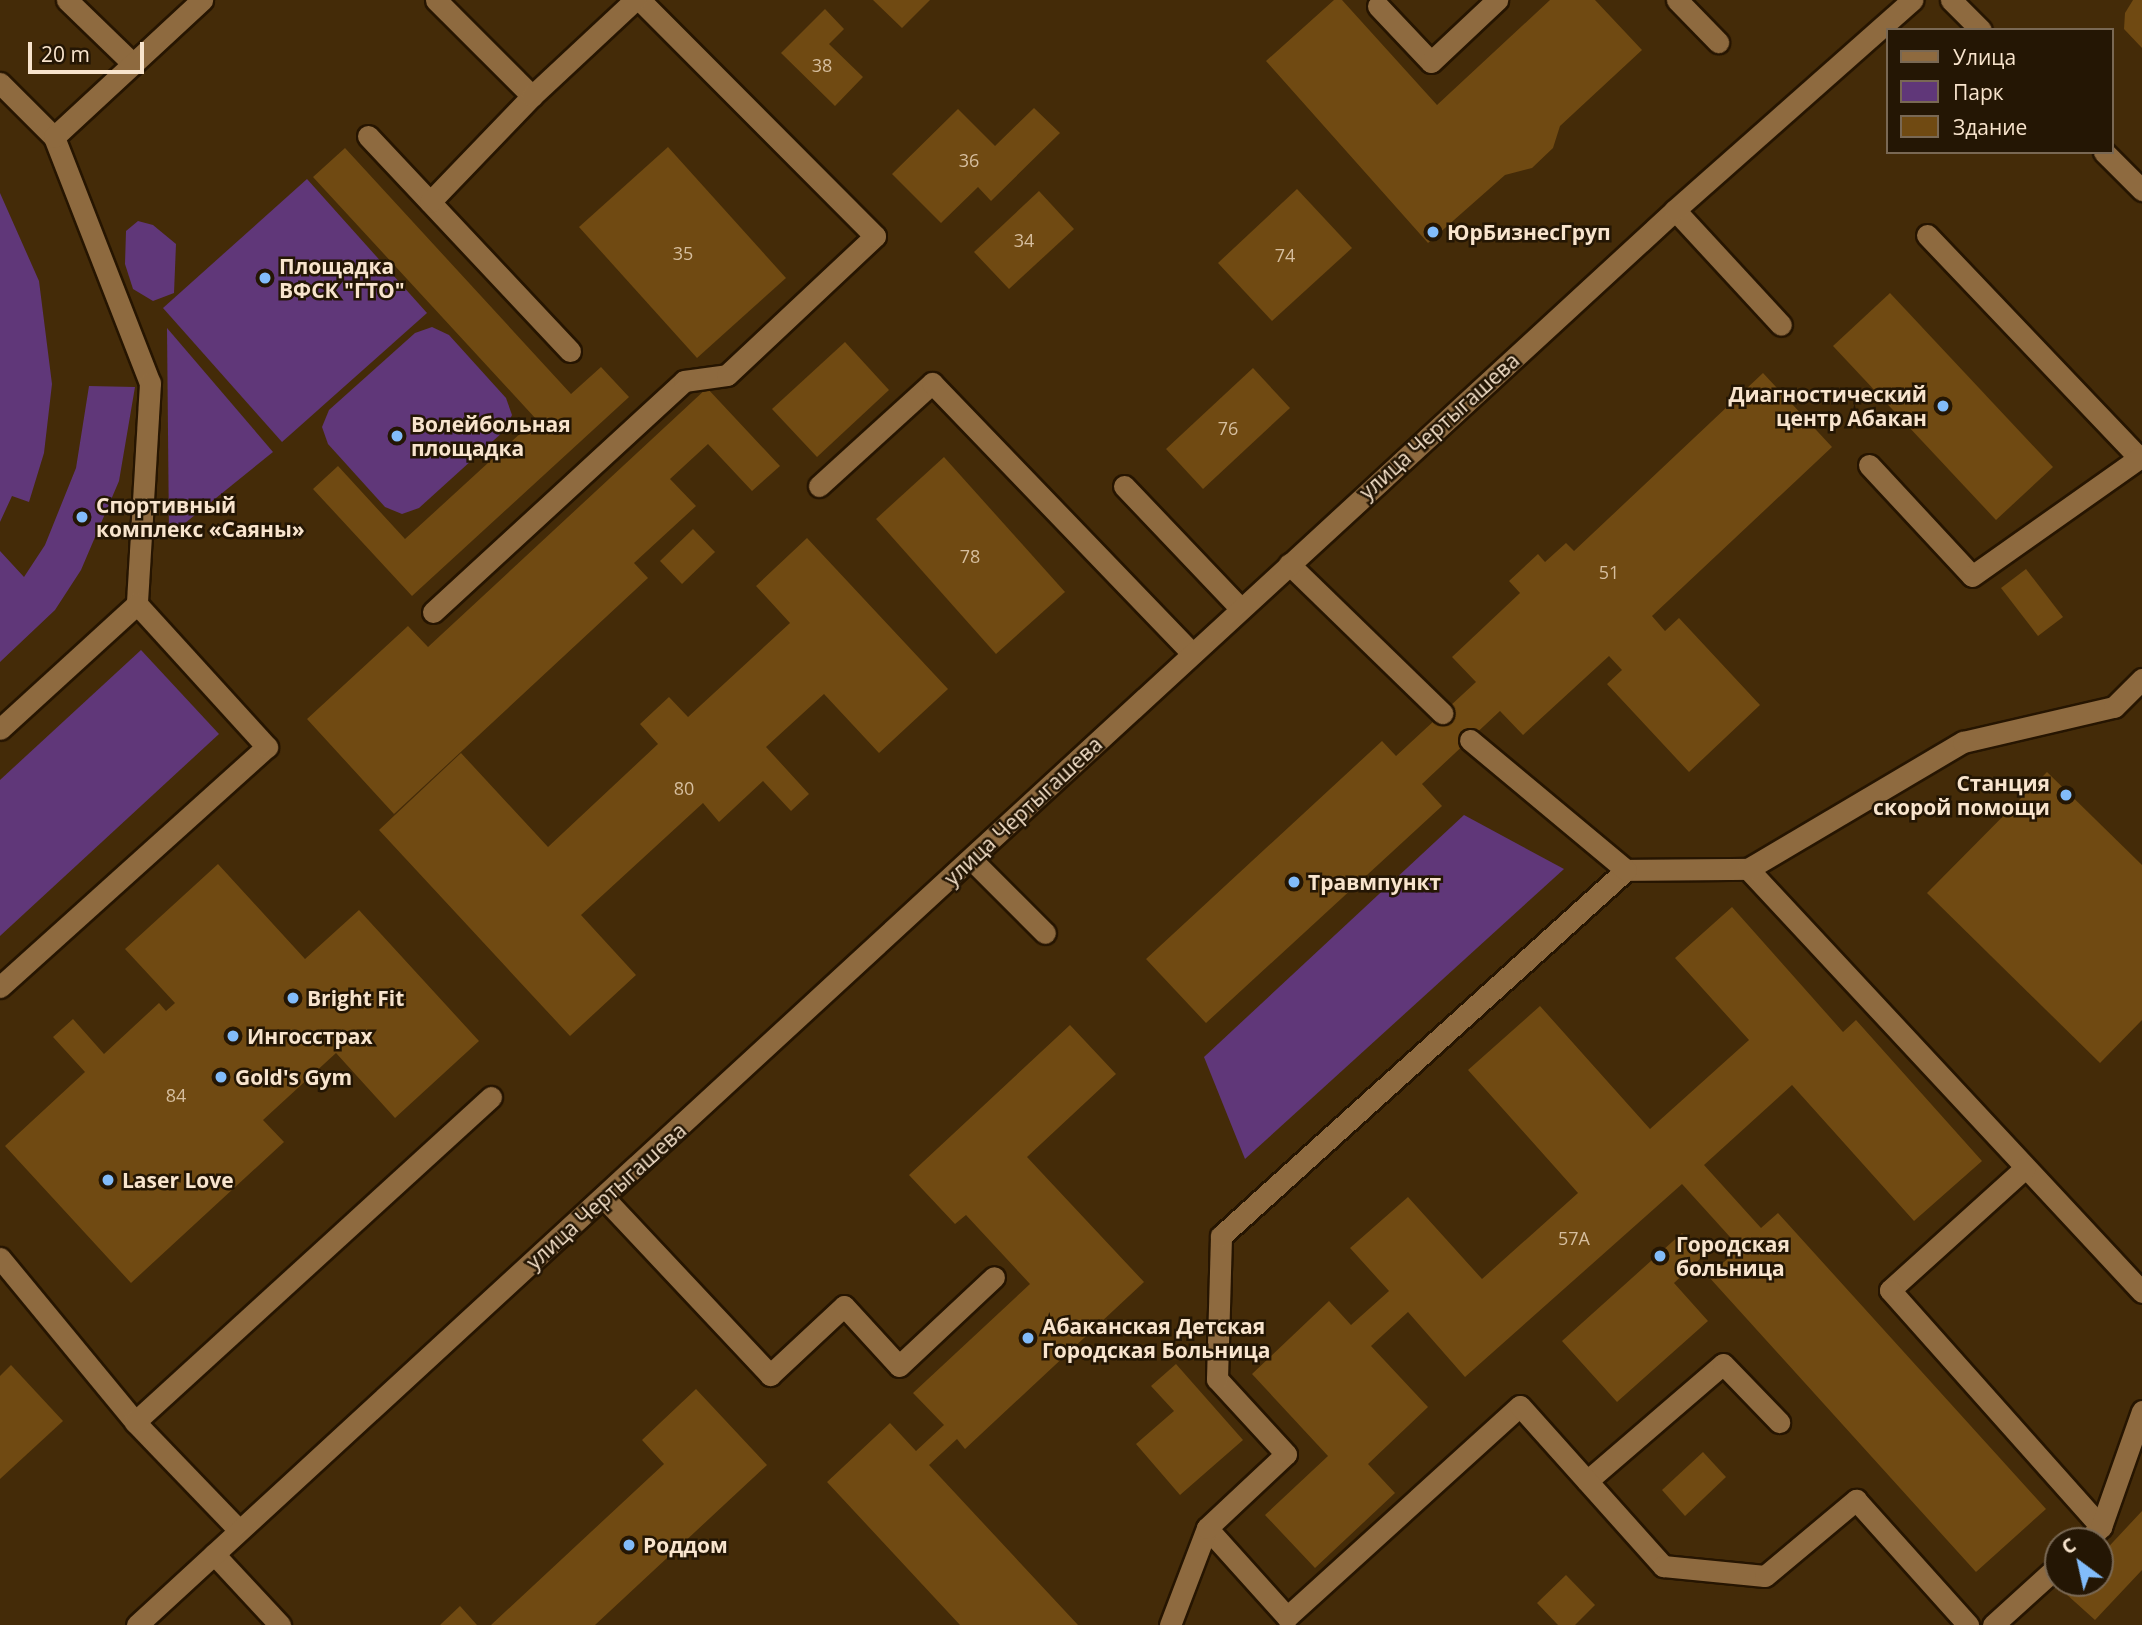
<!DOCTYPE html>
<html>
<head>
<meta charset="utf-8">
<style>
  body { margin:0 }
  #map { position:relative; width:2142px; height:1625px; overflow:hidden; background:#442b08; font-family:"Open Sans",sans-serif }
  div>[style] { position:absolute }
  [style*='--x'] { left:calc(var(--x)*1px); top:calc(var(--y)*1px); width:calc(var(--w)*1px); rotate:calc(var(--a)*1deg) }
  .green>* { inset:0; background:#603779 }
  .building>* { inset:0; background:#704a12 }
  .roads { filter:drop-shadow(2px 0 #261501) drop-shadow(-2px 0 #261501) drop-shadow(0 2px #261501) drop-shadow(0 -2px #261501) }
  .lane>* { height:21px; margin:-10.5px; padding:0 10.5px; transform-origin:10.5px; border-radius:10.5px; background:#8e6a3f }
  .street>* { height:21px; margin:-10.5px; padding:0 10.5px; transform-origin:10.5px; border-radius:10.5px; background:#8e6a3f }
  .dots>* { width:19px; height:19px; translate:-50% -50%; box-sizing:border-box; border:4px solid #241604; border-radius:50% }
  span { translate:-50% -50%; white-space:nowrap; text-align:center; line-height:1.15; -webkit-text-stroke:5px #241604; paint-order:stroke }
  .number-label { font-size:18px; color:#d6be9e }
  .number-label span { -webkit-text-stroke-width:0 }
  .poi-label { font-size:21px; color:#f8e4cd; font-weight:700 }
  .left { translate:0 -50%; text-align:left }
  .right { translate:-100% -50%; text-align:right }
  .street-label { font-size:21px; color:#f8e4cd }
  .legend { position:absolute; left:1886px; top:28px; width:228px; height:126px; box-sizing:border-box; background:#241604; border:2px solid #796854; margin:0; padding:9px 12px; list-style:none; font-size:21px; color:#f8e4cd }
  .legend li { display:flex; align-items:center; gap:14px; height:35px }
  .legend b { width:35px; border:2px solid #796854 }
  .north { position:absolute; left:2044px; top:1527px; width:70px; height:70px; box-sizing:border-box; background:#241604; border:2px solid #796854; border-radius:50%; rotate:327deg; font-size:19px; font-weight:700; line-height:28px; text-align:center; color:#f8e4cd }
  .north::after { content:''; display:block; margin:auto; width:24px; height:32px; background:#82bcfa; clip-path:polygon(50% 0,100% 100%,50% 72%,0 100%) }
  .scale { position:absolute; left:28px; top:42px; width:116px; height:32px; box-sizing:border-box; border:4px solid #f8e4cd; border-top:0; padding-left:9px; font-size:21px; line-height:24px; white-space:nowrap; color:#f8e4cd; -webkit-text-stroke:5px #241604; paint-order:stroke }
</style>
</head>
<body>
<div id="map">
  <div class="green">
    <i style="clip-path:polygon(307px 179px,427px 313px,282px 442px,163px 308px)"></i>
    <i style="clip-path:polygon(0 193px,39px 281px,52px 384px,44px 453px,29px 502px,12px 496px,0 522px)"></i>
    <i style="clip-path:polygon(138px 221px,153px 225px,176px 244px,174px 293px,153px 301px,133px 289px,125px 264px,126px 231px)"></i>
    <i style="clip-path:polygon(432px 327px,449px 335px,506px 398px,512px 415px,504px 431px,419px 508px,402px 514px,385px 507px,328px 444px,322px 427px,329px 410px,415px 333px)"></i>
    <i style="clip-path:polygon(167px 328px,273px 452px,169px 536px)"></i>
    <i style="clip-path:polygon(89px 386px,135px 387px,119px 481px,81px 570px,55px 610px,0 662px,0 551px,24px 577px,45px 545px,76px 468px)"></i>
    <i style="clip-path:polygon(141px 650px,219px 734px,0 936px,0 780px)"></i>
    <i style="clip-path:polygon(1464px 815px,1564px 869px,1245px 1159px,1204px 1057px)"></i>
  </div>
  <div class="building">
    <i style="clip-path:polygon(873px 0,930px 0,902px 28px)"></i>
    <i style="clip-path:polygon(1334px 0,1342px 0,1437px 105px,1550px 0,1595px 0,1642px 50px,1560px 126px,1553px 148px,1532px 168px,1505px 175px,1428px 243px,1266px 61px)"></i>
    <i style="clip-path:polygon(2133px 0,2142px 0,2142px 48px,2124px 29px,2125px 13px)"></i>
    <i style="clip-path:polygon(825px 9px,844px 29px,829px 44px,863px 77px,835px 106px,781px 53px)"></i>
    <i style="clip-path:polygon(1034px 108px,1060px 133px,991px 201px,978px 187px,941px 223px,892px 174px,958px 109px,995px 146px)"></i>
    <i style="clip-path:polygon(668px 147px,786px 278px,697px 358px,579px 227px)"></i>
    <i style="clip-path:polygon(345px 148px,571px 394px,601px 367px,629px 397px,412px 596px,313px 489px,338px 466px,405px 539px,536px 419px,313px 177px)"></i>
    <i style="clip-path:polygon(1297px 189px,1352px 248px,1272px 321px,1218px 263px)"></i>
    <i style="clip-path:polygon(1039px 191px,1074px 229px,1009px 289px,974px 252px)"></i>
    <i style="clip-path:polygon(1890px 293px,2053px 467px,1996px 520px,1833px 346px)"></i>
    <i style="clip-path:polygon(845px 342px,889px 390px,817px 457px,772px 409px)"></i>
    <i style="clip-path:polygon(1253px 368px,1290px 408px,1203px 489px,1166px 449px)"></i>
    <i style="clip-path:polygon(1763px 373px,1832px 447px,1652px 616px,1665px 631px,1679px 618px,1760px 705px,1689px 772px,1607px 684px,1622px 670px,1609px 656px,1523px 735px,1500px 711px,1422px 784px,1442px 806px,1206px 1023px,1146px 959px,1382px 741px,1396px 756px,1476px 682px,1452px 657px,1520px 593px,1509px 581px,1538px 554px,1545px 562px,1566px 543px,1574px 551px)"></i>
    <i style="clip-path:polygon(707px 388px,780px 466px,752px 491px,708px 444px,670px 479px,696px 506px,634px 563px,648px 578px,394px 814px,307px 719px,408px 626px,428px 647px)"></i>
    <i style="clip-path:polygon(944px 457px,1065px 592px,996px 654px,876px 519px)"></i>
    <i style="clip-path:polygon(693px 529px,715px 552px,682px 584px,660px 561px)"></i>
    <i style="clip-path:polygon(807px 538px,948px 689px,879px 753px,824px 694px,766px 747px,809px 794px,791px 811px,763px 781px,719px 822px,703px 803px,581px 915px,636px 975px,570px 1036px,379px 830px,461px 753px,548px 847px,658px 744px,640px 724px,669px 697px,688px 717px,790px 623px,756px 586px)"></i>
    <i style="clip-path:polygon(2026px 569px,2063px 617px,2038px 636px,2001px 588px)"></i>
    <i style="clip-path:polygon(2047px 772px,2142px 865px,2142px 1020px,2100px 1063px,1927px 893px)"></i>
    <i style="clip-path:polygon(218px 864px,305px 959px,359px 910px,479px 1041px,395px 1118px,336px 1053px,263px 1120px,284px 1142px,131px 1283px,5px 1146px,85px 1072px,53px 1037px,73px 1019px,104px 1054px,159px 1003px,166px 1011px,175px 1003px,125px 949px)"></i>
    <i style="clip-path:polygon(1732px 907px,1843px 1032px,1856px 1020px,1982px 1161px,1914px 1221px,1792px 1085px,1704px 1165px,1761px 1228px,1778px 1213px,2046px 1509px,1976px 1572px,1708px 1276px,1740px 1248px,1682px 1184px,1465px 1377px,1408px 1312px,1371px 1346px,1428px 1407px,1368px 1464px,1395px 1493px,1315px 1568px,1265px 1515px,1328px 1456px,1252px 1374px,1329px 1301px,1351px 1325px,1389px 1291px,1350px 1248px,1408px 1197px,1482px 1279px,1578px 1193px,1468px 1070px,1540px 1006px,1650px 1129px,1749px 1040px,1675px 958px)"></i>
    <i style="clip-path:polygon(1070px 1025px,1116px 1074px,1027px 1157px,1144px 1282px,965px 1449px,957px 1439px,929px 1465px,1078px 1625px,960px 1625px,827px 1482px,890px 1423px,916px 1451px,944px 1425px,913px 1393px,1030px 1284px,966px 1215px,955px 1224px,909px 1175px)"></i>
    <i style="clip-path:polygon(1682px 1233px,1703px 1256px,1674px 1283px,1708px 1321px,1617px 1402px,1562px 1341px)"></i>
    <i style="clip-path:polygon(1176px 1364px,1243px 1440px,1180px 1495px,1136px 1444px,1174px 1411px,1151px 1386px)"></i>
    <i style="clip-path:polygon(11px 1365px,63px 1421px,0 1479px,0 1376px)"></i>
    <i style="clip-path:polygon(696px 1389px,767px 1465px,595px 1625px,491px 1625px,664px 1464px,642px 1440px)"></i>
    <i style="clip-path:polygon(1703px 1452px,1726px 1477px,1685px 1516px,1662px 1490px)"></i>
    <i style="clip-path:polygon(2142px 1511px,2142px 1570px,2095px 1620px,2065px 1593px,2075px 1583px,2100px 1583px,2100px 1556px)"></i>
    <i style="clip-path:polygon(1566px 1575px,1595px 1605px,1575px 1625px,1558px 1625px,1537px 1603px)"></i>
    <i style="clip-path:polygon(460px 1606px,477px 1625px,440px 1625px)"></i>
  </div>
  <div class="roads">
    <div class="lane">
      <i style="--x:67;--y:0;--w:92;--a:44.1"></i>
      <i style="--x:1677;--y:0;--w:59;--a:45.7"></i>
      <i style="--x:1378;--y:6;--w:77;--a:46.6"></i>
      <i style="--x:1431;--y:62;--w:91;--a:-43.2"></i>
      <i style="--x:0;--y:83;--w:76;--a:45"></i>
      <i style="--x:54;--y:137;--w:264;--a:68.7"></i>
      <i style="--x:150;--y:383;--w:221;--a:93.4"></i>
      <i style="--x:137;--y:604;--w:185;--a:137.6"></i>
      <i style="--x:368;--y:136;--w:295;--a:46.8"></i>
      <i style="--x:54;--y:137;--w:202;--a:-42.8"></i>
      <i style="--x:430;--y:202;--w:147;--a:-46.1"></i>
      <i style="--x:1675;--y:210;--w:156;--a:47.3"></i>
      <i style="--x:1927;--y:235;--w:308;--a:46.4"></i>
      <i style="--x:2139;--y:458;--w:4;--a:-45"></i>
      <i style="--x:1869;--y:465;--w:151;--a:47.1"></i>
      <i style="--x:1972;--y:576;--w:204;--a:-35.2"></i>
      <i style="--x:819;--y:486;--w:153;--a:-42.3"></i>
      <i style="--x:932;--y:383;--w:375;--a:46.1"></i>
      <i style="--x:1124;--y:486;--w:168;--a:46.4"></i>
      <i style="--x:1289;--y:564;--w:214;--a:44.2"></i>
      <i style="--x:433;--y:612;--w:341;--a:-42.6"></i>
      <i style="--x:684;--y:381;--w:43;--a:-7.9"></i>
      <i style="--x:727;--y:375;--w:203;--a:-43.2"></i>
      <i style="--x:875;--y:236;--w:333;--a:-134.9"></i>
      <i style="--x:972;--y:860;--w:103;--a:45"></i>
      <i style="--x:1748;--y:869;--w:578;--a:47.03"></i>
      <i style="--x:1626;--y:870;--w:122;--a:-0.5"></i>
      <i style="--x:1748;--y:869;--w:250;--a:-30.6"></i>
      <i style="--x:1963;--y:742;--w:155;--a:-13.1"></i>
      <i style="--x:2114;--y:707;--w:40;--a:-45"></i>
      <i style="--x:0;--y:987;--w:359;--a:-42"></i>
      <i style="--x:267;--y:747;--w:193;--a:-132.3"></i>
      <i style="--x:2025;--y:1168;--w:182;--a:137.9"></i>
      <i style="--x:1890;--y:1290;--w:317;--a:48.3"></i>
      <i style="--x:604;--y:1198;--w:243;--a:46.8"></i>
      <i style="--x:770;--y:1375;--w:101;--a:-43"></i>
      <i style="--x:844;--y:1306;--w:81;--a:47.5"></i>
      <i style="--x:899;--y:1366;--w:130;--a:-43.1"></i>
      <i style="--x:0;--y:1258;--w:212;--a:50.5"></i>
      <i style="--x:135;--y:1422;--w:149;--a:46.1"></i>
      <i style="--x:135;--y:1422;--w:482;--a:-42.4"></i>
      <i style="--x:1587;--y:1481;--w:179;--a:-40.7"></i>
      <i style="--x:1723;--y:1364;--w:81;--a:46"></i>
      <i style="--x:1207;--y:1528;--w:120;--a:48"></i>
      <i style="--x:1287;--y:1617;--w:314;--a:-42.2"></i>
      <i style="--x:1520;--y:1406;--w:215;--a:48.2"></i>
      <i style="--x:1663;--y:1566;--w:102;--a:5.6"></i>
      <i style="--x:1765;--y:1576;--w:119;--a:-39.9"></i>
      <i style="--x:1856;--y:1500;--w:168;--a:48.1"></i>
      <i style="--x:2086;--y:1541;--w:21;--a:-43"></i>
      <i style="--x:2101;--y:1527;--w:123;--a:-70.5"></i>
      <i style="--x:214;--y:1554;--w:97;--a:47.1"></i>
      <i style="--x:1170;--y:1625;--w:104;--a:-69.1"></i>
      <i style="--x:1207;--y:1528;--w:108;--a:-43.1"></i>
      <i style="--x:1286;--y:1454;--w:102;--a:-132.6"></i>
      <i style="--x:1217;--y:1379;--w:143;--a:-88.4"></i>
      <i style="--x:1221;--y:1236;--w:546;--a:-42.1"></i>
      <i style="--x:1626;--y:870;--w:203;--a:-140.2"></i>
      <i style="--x:1993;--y:1625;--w:88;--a:-42.2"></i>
    </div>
    <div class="street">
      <i style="--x:436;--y:0;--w:136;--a:45"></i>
      <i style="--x:532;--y:96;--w:141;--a:-43"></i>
      <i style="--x:1951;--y:0;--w:42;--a:45"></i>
      <i style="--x:2104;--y:152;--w:54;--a:45"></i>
      <i style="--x:137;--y:1625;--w:2090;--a:-42.61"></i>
      <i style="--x:1675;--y:210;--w:317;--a:-41.5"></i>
    </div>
  </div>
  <div class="dots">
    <i style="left:1433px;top:232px;background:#82bcfa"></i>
    <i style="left:265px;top:278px;background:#82bcfa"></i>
    <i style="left:1943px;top:406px;background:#82bcfa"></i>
    <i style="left:397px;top:436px;background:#82bcfa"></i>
    <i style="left:82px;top:517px;background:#82bcfa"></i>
    <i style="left:2066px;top:795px;background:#82bcfa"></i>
    <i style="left:1294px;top:882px;background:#82bcfa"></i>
    <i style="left:293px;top:998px;background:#82bcfa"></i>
    <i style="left:233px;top:1036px;background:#82bcfa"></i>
    <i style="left:221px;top:1077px;background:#82bcfa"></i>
    <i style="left:108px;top:1180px;background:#82bcfa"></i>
    <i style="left:1660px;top:1256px;background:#82bcfa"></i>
    <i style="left:1028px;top:1338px;background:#82bcfa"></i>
    <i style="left:629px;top:1545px;background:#82bcfa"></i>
  </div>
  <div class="number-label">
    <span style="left:822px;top:65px">38</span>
    <span style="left:969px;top:160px">36</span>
    <span style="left:1024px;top:240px">34</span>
    <span style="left:683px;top:253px">35</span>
    <span style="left:1285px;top:255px">74</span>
    <span style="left:1228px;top:428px">76</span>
    <span style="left:970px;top:556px">78</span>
    <span style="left:1609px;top:572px">51</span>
    <span style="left:684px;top:788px">80</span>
    <span style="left:176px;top:1095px">84</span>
    <span style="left:1574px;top:1238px">57А</span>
  </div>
  <div class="poi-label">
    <span class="left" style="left:1447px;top:232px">ЮрБизнесГруп</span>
    <span class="left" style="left:279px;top:278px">Площадка<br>ВФСК "ГТО"</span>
    <span class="right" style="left:1927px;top:406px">Диагностический<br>центр Абакан</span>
    <span class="left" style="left:411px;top:436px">Волейбольная<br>площадка</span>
    <span class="left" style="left:96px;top:517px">Спортивный<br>комплекс «Саяны»</span>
    <span class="right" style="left:2050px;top:795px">Станция<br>скорой помощи</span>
    <span class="left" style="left:1308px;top:882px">Травмпункт</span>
    <span class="left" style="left:307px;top:998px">Bright Fit</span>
    <span class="left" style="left:247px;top:1036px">Ингосстрах</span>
    <span class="left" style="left:235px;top:1077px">Gold's Gym</span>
    <span class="left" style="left:122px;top:1180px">Laser Love</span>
    <span class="left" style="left:1676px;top:1256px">Городская<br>больница</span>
    <span class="left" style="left:1042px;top:1338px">Абаканская Детская<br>Городская Больница</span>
    <span class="left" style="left:643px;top:1545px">Роддом</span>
  </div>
  <div class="street-label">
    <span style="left:1439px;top:426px;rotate:-42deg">улица Чертыгашева</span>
    <span style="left:1023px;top:811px;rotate:-43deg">улица Чертыгашева</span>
    <span style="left:606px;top:1196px;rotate:-42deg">улица Чертыгашева</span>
  </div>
  <ul class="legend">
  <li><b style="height:9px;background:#8e6a3f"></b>Улица</li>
  <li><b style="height:19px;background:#603779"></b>Парк</li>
  <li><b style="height:19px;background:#704a12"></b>Здание</li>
  </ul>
  <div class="north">С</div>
  <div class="scale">20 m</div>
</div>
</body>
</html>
